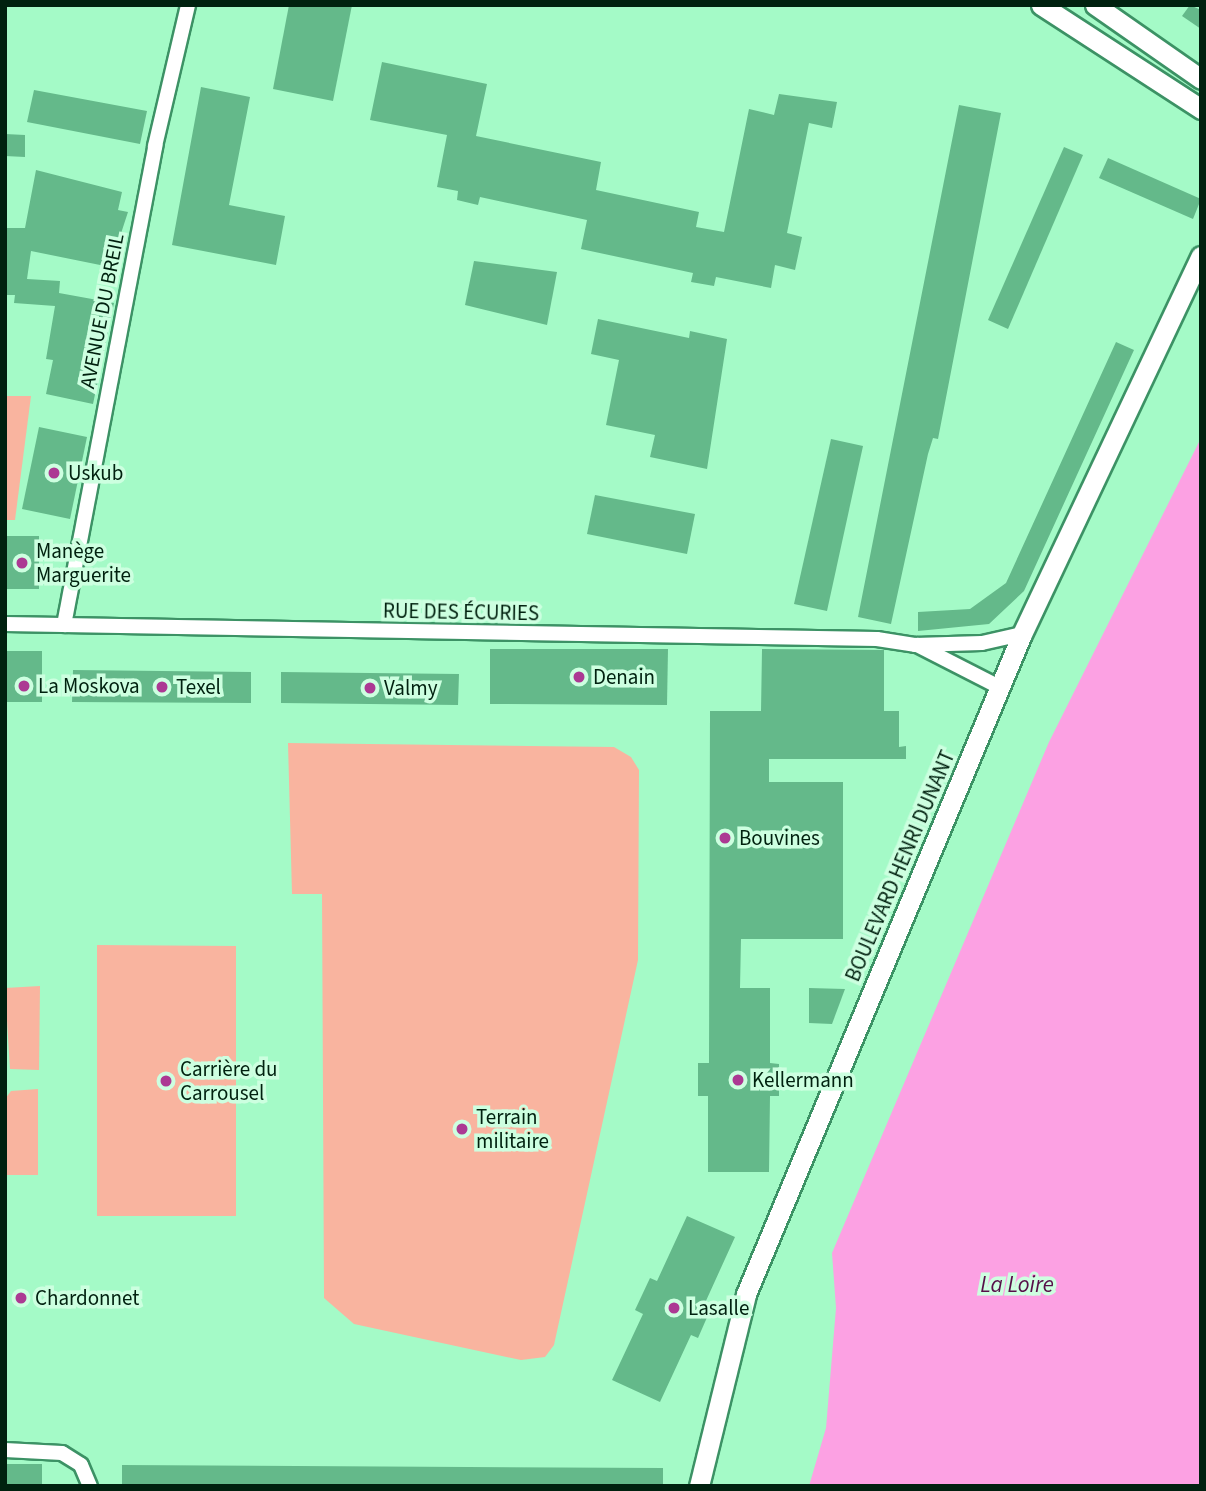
<!DOCTYPE html>
<html>
<head>
<meta charset="utf-8">
<style>
  body { margin:0 }
  #map { position:relative; width:1206px; height:1491px; overflow:hidden; background:#a4fac7; font-family:"Source Sans 3",sans-serif }
  div>[style] { position:absolute }
  [style*='--x'] { left:calc(var(--x)*1px); top:calc(var(--y)*1px); width:calc(var(--w)*1px); rotate:calc(var(--a)*1deg) }
  .green>* { inset:0; background:#f9b49f }
  .water>* { inset:0; background:#fca1e3 }
  .building>* { inset:0; background:#64b98a }
  .roads { filter:drop-shadow(2px 0 #3c9265) drop-shadow(-2px 0 #3c9265) drop-shadow(0 2px #3c9265) drop-shadow(0 -2px #3c9265) }
  .minor>* { height:14px; margin:-7px; padding:0 7px; transform-origin:7px; border-radius:7px; background:#fff }
  .secondary>* { height:19px; margin:-9.5px; padding:0 9.5px; transform-origin:9.5px; border-radius:9.5px; background:#fff }
  .dots>* { width:19px; height:19px; translate:-50% -50%; box-sizing:border-box; border:4px solid #cdffe0; border-radius:50% }
  span { translate:-50% -50%; white-space:nowrap; text-align:center; line-height:1.15; -webkit-text-stroke:7px #cdffe0; paint-order:stroke }
  .street-label { font-size:21px; color:#00210f }
  .poi-label { font-size:21px; color:#00210f }
  .left { translate:0 -50%; text-align:left }
  .water-label { font-size:23px; color:#561048; font-style:italic }
  .frame { position:absolute; inset:0; border:7px solid #00210f; pointer-events:none }
</style>
</head>
<body>
<div id="map">
  <div class="green">
    <i style="clip-path:polygon(5px 396px,31px 396px,15px 520px,5px 520px)"></i>
    <i style="clip-path:polygon(288px 743px,614px 747px,631px 757px,639px 770px,638px 960px,554px 1345px,545px 1357px,521px 1360px,354px 1324px,324px 1298px,322px 894px,292px 894px)"></i>
    <i style="clip-path:polygon(97px 945px,236px 946px,236px 1216px,97px 1216px)"></i>
    <i style="clip-path:polygon(40px 986px,39px 1070px,10px 1069px,5px 988px)"></i>
    <i style="clip-path:polygon(38px 1089px,38px 1175px,5px 1175px,5px 1099px,11px 1091px)"></i>
  </div>
  <div class="water">
    <i style="clip-path:polygon(1201px 438px,1201px 1486px,809px 1486px,826px 1428px,836px 1308px,832px 1253px,1049px 742px)"></i>
  </div>
  <div class="building">
    <i style="clip-path:polygon(289px 5px,352px 5px,333px 101px,273px 89px)"></i>
    <i style="clip-path:polygon(1190px 5px,1201px 10px,1201px 29px,1182px 16px)"></i>
    <i style="clip-path:polygon(382px 62px,487px 84px,476px 136px,601px 162px,596px 190px,699px 212px,696px 227px,724px 232px,749px 109px,774px 115px,779px 94px,837px 102px,832px 128px,809px 123px,787px 233px,802px 237px,795px 270px,775px 265px,771px 288px,716px 277px,714px 286px,691px 282px,693px 273px,581px 249px,587px 220px,480px 197px,478px 205px,457px 200px,458px 191px,437px 187px,447px 135px,370px 120px)"></i>
    <i style="clip-path:polygon(201px 87px,250px 97px,229px 205px,285px 216px,276px 265px,172px 245px)"></i>
    <i style="clip-path:polygon(34px 90px,147px 111px,140px 144px,27px 122px)"></i>
    <i style="clip-path:polygon(959px 105px,1001px 113px,938px 439px,933px 438px,928px 454px,891px 624px,858px 617px)"></i>
    <i style="clip-path:polygon(5px 134px,25px 135px,25px 157px,5px 156px)"></i>
    <i style="clip-path:polygon(1064px 147px,1083px 155px,1008px 329px,988px 320px)"></i>
    <i style="clip-path:polygon(1108px 158px,1201px 199px,1193px 219px,1099px 178px)"></i>
    <i style="clip-path:polygon(36px 170px,122px 192px,118px 210px,128px 212px,110px 267px,31px 251px,27px 279px,60px 281px,59px 293px,114px 303px,93px 404px,46px 394px,53px 360px,46px 359px,55px 306px,14px 303px,15px 295px,5px 295px,5px 228px,25px 228px)"></i>
    <i style="clip-path:polygon(474px 261px,557px 272px,547px 325px,465px 305px)"></i>
    <i style="clip-path:polygon(598px 319px,689px 338px,690px 331px,727px 339px,707px 469px,650px 457px,655px 435px,606px 425px,619px 360px,591px 354px)"></i>
    <i style="clip-path:polygon(1116px 342px,1134px 350px,1024px 591px,989px 624px,918px 631px,918px 612px,970px 609px,1006px 583px)"></i>
    <i style="clip-path:polygon(39px 427px,87px 437px,70px 519px,22px 509px)"></i>
    <i style="clip-path:polygon(831px 439px,863px 446px,827px 611px,794px 604px)"></i>
    <i style="clip-path:polygon(595px 495px,695px 514px,687px 554px,587px 534px)"></i>
    <i style="clip-path:polygon(5px 536px,39px 536px,39px 589px,5px 589px)"></i>
    <i style="clip-path:polygon(490px 649px,668px 649px,667px 705px,490px 704px)"></i>
    <i style="clip-path:polygon(762px 649px,884px 650px,884px 711px,899px 711px,899px 747px,906px 746px,906px 759px,769px 759px,769px 782px,843px 782px,843px 939px,741px 939px,740px 988px,770px 988px,770px 1063px,779px 1064px,779px 1096px,770px 1096px,769px 1172px,708px 1172px,708px 1096px,698px 1096px,698px 1063px,709px 1063px,710px 711px,761px 711px)"></i>
    <i style="clip-path:polygon(5px 651px,42px 651px,42px 702px,5px 702px)"></i>
    <i style="clip-path:polygon(73px 670px,251px 672px,251px 703px,72px 702px)"></i>
    <i style="clip-path:polygon(281px 672px,459px 674px,458px 705px,281px 703px)"></i>
    <i style="clip-path:polygon(809px 988px,845px 989px,832px 1024px,809px 1023px)"></i>
    <i style="clip-path:polygon(687px 1216px,735px 1237px,705px 1303px,712px 1306px,698px 1338px,691px 1335px,660px 1402px,612px 1380px,643px 1314px,635px 1310px,650px 1278px,657px 1281px)"></i>
    <i style="clip-path:polygon(5px 1464px,42px 1464px,42px 1486px,5px 1486px)"></i>
    <i style="clip-path:polygon(122px 1465px,663px 1468px,663px 1486px,122px 1486px)"></i>
  </div>
  <div class="roads">
    <div class="minor">
      <i style="--x:5;--y:624;--w:872;--a:0.99"></i>
      <i style="--x:877;--y:639;--w:38;--a:9"></i>
      <i style="--x:915;--y:645;--w:67;--a:-1.7"></i>
      <i style="--x:982;--y:643;--w:41;--a:-12.7"></i>
      <i style="--x:64;--y:625;--w:488;--a:-79.2"></i>
      <i style="--x:155;--y:146;--w:145;--a:-76.8"></i>
      <i style="--x:917;--y:645;--w:92;--a:27.1"></i>
      <i style="--x:5;--y:1450;--w:57;--a:3"></i>
      <i style="--x:62;--y:1453;--w:22;--a:32"></i>
      <i style="--x:81;--y:1465;--w:23;--a:67"></i>
    </div>
    <div class="secondary">
      <i style="--x:1041;--y:5;--w:191;--a:33"></i>
      <i style="--x:1095;--y:5;--w:129;--a:34.9"></i>
      <i style="--x:699;--y:1486;--w:198;--a:-76.2"></i>
      <i style="--x:746;--y:1294;--w:715;--a:-67.31"></i>
      <i style="--x:1022;--y:634;--w:418;--a:-64.7"></i>
    </div>
  </div>
  <div class="dots">
    <i style="left:54px;top:473px;background:#ac3993"></i>
    <i style="left:22px;top:563px;background:#ac3993"></i>
    <i style="left:579px;top:677px;background:#ac3993"></i>
    <i style="left:24px;top:686px;background:#ac3993"></i>
    <i style="left:162px;top:687px;background:#ac3993"></i>
    <i style="left:370px;top:688px;background:#ac3993"></i>
    <i style="left:725px;top:838px;background:#ac3993"></i>
    <i style="left:738px;top:1080px;background:#ac3993"></i>
    <i style="left:166px;top:1081px;background:#ac3993"></i>
    <i style="left:462px;top:1129px;background:#ac3993"></i>
    <i style="left:21px;top:1298px;background:#ac3993"></i>
    <i style="left:674px;top:1308px;background:#ac3993"></i>
  </div>
  <div class="street-label">
    <span style="left:102px;top:311px;rotate:-79deg">AVENUE DU BREIL</span>
    <span style="left:461px;top:612px;rotate:1deg">RUE DES ÉCURIES</span>
    <span style="left:900px;top:866px;rotate:-67deg">BOULEVARD HENRI DUNANT</span>
  </div>
  <div class="poi-label">
    <span class="left" style="left:68px;top:473px">Uskub</span>
    <span class="left" style="left:36px;top:563px">Manège<br>Marguerite</span>
    <span class="left" style="left:593px;top:677px">Denain</span>
    <span class="left" style="left:38px;top:686px">La Moskova</span>
    <span class="left" style="left:176px;top:687px">Texel</span>
    <span class="left" style="left:384px;top:688px">Valmy</span>
    <span class="left" style="left:739px;top:838px">Bouvines</span>
    <span class="left" style="left:180px;top:1081px">Carrière du<br>Carrousel</span>
    <span class="left" style="left:752px;top:1080px">Kellermann</span>
    <span class="left" style="left:476px;top:1129px">Terrain<br>militaire</span>
    <span class="left" style="left:35px;top:1298px">Chardonnet</span>
    <span class="left" style="left:688px;top:1308px">Lasalle</span>
  </div>
  <div class="water-label">
    <span style="left:1017px;top:1285px">La Loire</span>
  </div>
  <div class="frame"></div>
</div>
</body>
</html>
